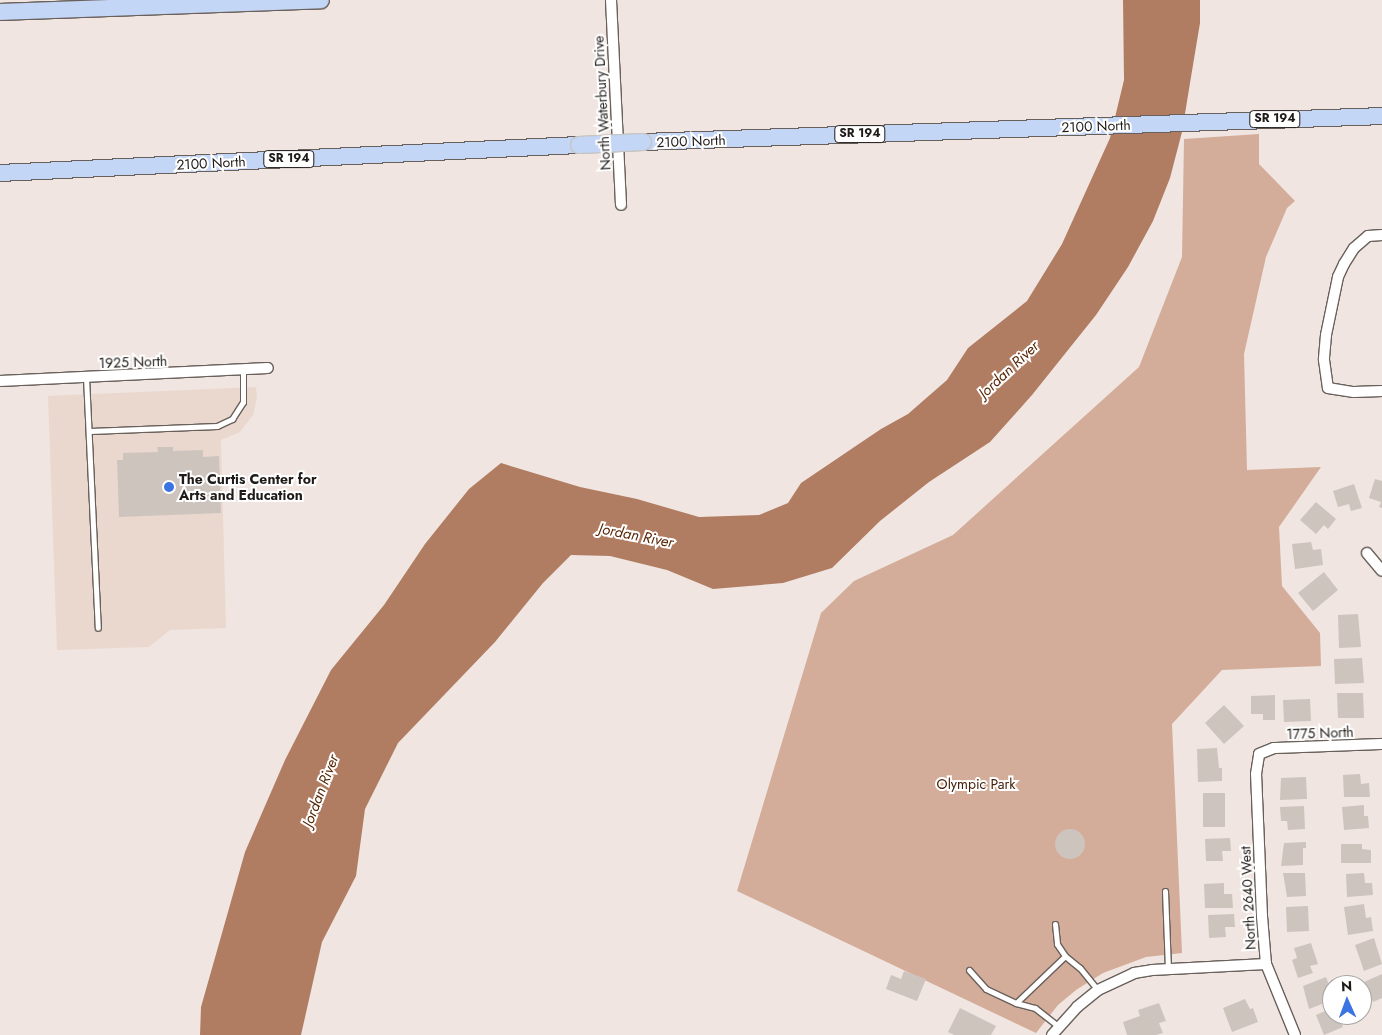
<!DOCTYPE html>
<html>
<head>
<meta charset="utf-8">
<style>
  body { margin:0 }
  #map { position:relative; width:1382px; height:1035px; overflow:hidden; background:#f0e5e0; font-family:Jost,sans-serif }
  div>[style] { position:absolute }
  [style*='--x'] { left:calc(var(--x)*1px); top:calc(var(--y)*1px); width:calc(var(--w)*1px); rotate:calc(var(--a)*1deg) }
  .built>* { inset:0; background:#ead8ce }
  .green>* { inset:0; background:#d3ad9a }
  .water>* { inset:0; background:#b17d62 }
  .building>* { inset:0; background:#cec4be }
  .round { border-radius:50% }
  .roads { filter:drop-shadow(1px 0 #69605b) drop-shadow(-1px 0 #69605b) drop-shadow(0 1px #69605b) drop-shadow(0 -1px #69605b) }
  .service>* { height:5px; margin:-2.5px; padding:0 2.5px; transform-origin:2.5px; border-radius:2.5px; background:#fff }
  .minor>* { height:10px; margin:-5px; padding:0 5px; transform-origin:5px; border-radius:5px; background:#fff }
  .trunk>* { height:16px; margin:-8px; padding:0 8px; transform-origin:8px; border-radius:8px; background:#c4d6f6 }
  .bridges { filter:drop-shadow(1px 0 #c5c4c3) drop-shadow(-1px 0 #c5c4c3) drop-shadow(0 1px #c5c4c3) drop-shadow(0 -1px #c5c4c3) }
  .trunk-bridge>* { height:16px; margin:-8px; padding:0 8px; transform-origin:8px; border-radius:8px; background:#c4d6f6 }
  .dots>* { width:14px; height:14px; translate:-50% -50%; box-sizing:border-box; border:2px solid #fff; border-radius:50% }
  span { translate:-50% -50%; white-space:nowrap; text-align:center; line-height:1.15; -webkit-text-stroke:4px #fff; paint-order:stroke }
  .shield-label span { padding:1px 4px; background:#fff; border:1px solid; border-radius:4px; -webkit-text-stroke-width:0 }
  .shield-label { font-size:12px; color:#1f1b19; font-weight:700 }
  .street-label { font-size:14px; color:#1f1b19 }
  .poi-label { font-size:14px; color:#1f1b19; font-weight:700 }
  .left { translate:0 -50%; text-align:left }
  .park-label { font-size:14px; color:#44200c }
  .water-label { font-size:15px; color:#572605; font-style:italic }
  .north { position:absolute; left:1322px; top:975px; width:50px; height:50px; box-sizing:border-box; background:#fff; border:1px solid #a5a4a3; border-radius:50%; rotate:358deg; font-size:14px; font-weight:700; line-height:20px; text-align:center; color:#1f1b19 }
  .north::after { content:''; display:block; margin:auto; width:18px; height:22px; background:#3b73e2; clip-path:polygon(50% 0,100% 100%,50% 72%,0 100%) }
</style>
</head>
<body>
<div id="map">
  <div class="built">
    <i style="clip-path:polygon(256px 387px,257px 398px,253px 415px,240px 432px,221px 440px,226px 628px,170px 630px,149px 647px,57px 650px,48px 396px)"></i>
  </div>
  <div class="green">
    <i style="clip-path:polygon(1259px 134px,1259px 164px,1295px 201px,1287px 208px,1266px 257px,1244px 354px,1247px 470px,1321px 467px,1279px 527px,1282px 586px,1320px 633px,1321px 666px,1222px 670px,1172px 724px,1182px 953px,1146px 957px,1103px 973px,1076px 990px,1058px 1005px,1036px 1033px,737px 891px,821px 613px,854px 581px,953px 535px,1139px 367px,1182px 257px,1184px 139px)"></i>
  </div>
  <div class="water">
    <i style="clip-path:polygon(1123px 0,1200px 0,1200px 23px,1191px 77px,1182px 132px,1170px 178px,1153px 221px,1128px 267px,1096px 315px,1032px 395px,990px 442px,929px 482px,880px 521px,832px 568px,783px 583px,713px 589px,667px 570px,610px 556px,571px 555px,543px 583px,495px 642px,398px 743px,365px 809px,356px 876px,322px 942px,301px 1035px,200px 1035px,201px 1007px,245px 852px,285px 760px,331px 670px,384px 605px,425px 544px,469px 489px,501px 463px,580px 487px,637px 499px,699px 517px,759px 515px,788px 503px,801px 483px,881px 429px,908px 414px,947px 380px,968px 348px,1027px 301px,1062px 244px,1110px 138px,1124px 80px)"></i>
  </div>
  <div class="building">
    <i style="clip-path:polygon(157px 447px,173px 447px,173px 451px,203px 450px,203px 457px,219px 456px,221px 513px,119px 517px,117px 460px,123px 460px,123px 453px,158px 452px)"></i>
    <i style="clip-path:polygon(1375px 479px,1382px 481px,1382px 508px,1379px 507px,1381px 502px,1369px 498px)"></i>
    <i style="clip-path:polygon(1354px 484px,1362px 508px,1351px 511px,1349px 504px,1338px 507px,1333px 491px)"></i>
    <i style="clip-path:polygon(1316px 502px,1336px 519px,1328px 529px,1324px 525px,1316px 534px,1300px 520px)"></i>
    <i style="clip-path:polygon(1311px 542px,1313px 550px,1321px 549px,1323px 565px,1295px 569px,1292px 544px)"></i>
    <i style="clip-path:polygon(1324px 572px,1338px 590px,1313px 611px,1298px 593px)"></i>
    <i style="clip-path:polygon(1358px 614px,1361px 647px,1339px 648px,1338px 615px)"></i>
    <i style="clip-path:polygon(1362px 658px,1364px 683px,1335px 684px,1334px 659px)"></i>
    <i style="clip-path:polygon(1337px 693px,1363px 693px,1364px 718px,1338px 718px)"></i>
    <i style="clip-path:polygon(1275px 695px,1275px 720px,1263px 720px,1263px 714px,1251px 714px,1251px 696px)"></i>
    <i style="clip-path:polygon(1310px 699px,1311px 721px,1284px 722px,1283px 700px)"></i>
    <i style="clip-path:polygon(1224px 705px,1244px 726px,1224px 744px,1205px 723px)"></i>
    <i style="clip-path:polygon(1217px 748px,1219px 768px,1222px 768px,1222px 781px,1198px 782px,1197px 749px)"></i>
    <i style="clip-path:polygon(1360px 774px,1361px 784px,1369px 783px,1370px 797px,1344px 797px,1343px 775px)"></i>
    <i style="clip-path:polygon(1306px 777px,1307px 799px,1280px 800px,1281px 778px)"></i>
    <i style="clip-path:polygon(1203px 793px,1225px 793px,1225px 827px,1203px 827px)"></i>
    <i style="clip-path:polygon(1364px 805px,1364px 816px,1368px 816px,1369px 828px,1344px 830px,1342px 807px)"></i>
    <i style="clip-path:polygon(1304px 806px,1305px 829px,1288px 830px,1287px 821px,1281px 821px,1280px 807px)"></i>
    <i class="round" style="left:1055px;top:829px;width:30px;height:30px"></i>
    <i style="clip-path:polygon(1230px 838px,1231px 851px,1222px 851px,1223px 861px,1206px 861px,1205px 839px)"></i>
    <i style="clip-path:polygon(1306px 842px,1306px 848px,1303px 848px,1303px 865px,1281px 866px,1284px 843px)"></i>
    <i style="clip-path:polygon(1341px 844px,1362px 844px,1362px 849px,1371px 850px,1371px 863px,1341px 863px)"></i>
    <i style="clip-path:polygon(1283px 873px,1305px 873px,1306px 896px,1287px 897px)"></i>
    <i style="clip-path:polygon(1364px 873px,1365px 883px,1372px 883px,1373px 895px,1347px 897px,1346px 874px)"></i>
    <i style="clip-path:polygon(1224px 883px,1224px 894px,1232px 894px,1233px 908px,1205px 908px,1204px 884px)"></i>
    <i style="clip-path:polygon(1364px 904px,1366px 918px,1371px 917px,1373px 931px,1348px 935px,1344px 907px)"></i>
    <i style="clip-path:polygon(1308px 906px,1309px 931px,1287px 932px,1286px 907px)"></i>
    <i style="clip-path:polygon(1234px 914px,1235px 927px,1225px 927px,1226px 937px,1209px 938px,1208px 915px)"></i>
    <i style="clip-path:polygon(1374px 938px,1382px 964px,1364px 971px,1355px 945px)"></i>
    <i style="clip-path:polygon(1311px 943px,1318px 964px,1310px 966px,1313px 973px,1298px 978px,1292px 960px,1297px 958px,1294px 948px)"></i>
    <i style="clip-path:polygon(904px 971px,926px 979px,917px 1001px,886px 989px,891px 975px,901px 979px)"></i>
    <i style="clip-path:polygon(1382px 974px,1382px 998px,1373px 1002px,1364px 982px)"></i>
    <i style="clip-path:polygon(1326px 977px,1332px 992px,1332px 1000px,1309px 1009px,1303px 986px)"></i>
    <i style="clip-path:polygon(1245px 999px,1250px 1009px,1253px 1008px,1258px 1022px,1232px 1032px,1223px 1008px)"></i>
    <i style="clip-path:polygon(1159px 1003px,1166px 1021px,1159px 1023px,1163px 1033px,1156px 1035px,1127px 1035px,1123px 1022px,1140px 1016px,1138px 1010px)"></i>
    <i style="clip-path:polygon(960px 1008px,996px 1026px,991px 1035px,954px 1035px,948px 1032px)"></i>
    <i style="clip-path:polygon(1332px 1008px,1332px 1015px,1338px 1015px,1343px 1027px,1324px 1035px,1316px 1015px)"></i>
  </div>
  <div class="roads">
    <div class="service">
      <i style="--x:86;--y:377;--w:251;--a:87.3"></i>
      <i style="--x:90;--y:431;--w:127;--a:-2.3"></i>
      <i style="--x:217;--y:426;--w:17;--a:-25"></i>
      <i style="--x:232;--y:419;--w:20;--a:-57"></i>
      <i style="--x:243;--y:402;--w:31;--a:-90"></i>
      <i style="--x:1165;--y:891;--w:78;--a:87.8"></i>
      <i style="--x:1055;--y:924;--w:20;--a:84"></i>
      <i style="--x:1057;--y:944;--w:14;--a:56"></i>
      <i style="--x:1065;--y:956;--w:19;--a:39"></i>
      <i style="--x:1080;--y:968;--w:28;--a:51"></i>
      <i style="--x:969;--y:970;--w:25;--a:48"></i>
      <i style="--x:986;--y:989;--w:33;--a:25"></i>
      <i style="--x:1016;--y:1003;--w:20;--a:15"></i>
      <i style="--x:1035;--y:1008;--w:29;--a:38"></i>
      <i style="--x:1016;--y:1003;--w:68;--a:-43.8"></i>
    </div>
    <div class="minor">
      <i style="--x:611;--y:0;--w:205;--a:87.2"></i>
      <i style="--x:1382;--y:235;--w:14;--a:176"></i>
      <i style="--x:1368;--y:236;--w:18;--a:139"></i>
      <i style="--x:1354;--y:248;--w:19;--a:122"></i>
      <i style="--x:1344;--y:264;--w:14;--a:115"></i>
      <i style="--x:1338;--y:277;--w:59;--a:101.7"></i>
      <i style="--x:1326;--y:335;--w:25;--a:95"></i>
      <i style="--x:1324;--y:360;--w:28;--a:82"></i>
      <i style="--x:1328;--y:388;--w:26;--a:9"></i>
      <i style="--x:1354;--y:392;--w:28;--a:-2"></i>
      <i style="--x:0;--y:381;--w:268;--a:-2.8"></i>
      <i style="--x:1367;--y:553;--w:23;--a:50"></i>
      <i style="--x:1052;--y:1035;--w:38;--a:-48"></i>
      <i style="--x:1077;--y:1007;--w:27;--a:-39"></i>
      <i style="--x:1098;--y:990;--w:40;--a:-25"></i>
      <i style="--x:1134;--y:973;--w:18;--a:-9"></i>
      <i style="--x:1152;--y:970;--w:114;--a:-3"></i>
      <i style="--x:1295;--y:1035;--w:77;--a:-112.2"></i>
      <i style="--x:1266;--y:964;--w:48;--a:-94.8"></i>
      <i style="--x:1262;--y:916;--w:142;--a:-92.4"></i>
      <i style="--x:1256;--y:774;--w:20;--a:-81"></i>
      <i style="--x:1259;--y:754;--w:16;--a:-22"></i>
      <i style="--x:1274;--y:748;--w:108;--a:-2.1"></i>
    </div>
    <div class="trunk">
      <i style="--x:0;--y:12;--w:321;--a:-2.1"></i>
      <i style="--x:643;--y:142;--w:739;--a:-2.01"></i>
      <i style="--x:0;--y:173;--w:580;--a:-2.77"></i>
    </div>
  </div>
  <div class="bridges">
    <div class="trunk-bridge">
      <i style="--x:579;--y:145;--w:64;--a:-2.7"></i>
    </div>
  </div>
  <div class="dots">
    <i style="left:169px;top:487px;background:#3b73e2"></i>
  </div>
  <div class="shield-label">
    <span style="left:1275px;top:119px">SR 194</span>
    <span style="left:860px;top:134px">SR 194</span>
    <span style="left:289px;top:159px">SR 194</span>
  </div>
  <div class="street-label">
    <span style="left:602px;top:103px;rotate:-93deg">North Waterbury Drive</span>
    <span style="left:1096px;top:126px;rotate:-2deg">2100 North</span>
    <span style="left:691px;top:141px;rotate:-2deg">2100 North</span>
    <span style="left:211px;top:163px;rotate:-3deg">2100 North</span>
    <span style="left:133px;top:362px;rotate:-2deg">1925 North</span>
    <span style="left:1320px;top:733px;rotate:-2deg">1775 North</span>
    <span style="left:1248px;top:898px;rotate:-93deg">North 2640 West</span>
  </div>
  <div class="poi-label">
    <span class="left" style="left:179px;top:487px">The Curtis Center for<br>Arts and Education</span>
  </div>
  <div class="park-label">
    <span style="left:976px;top:784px">Olympic Park</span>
  </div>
  <div class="water-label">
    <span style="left:1009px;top:370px;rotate:-43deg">Jordan River</span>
    <span style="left:636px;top:536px;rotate:11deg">Jordan River</span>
    <span style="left:321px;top:791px;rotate:-69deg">Jordan River</span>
  </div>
  <div class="north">N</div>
</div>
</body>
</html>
